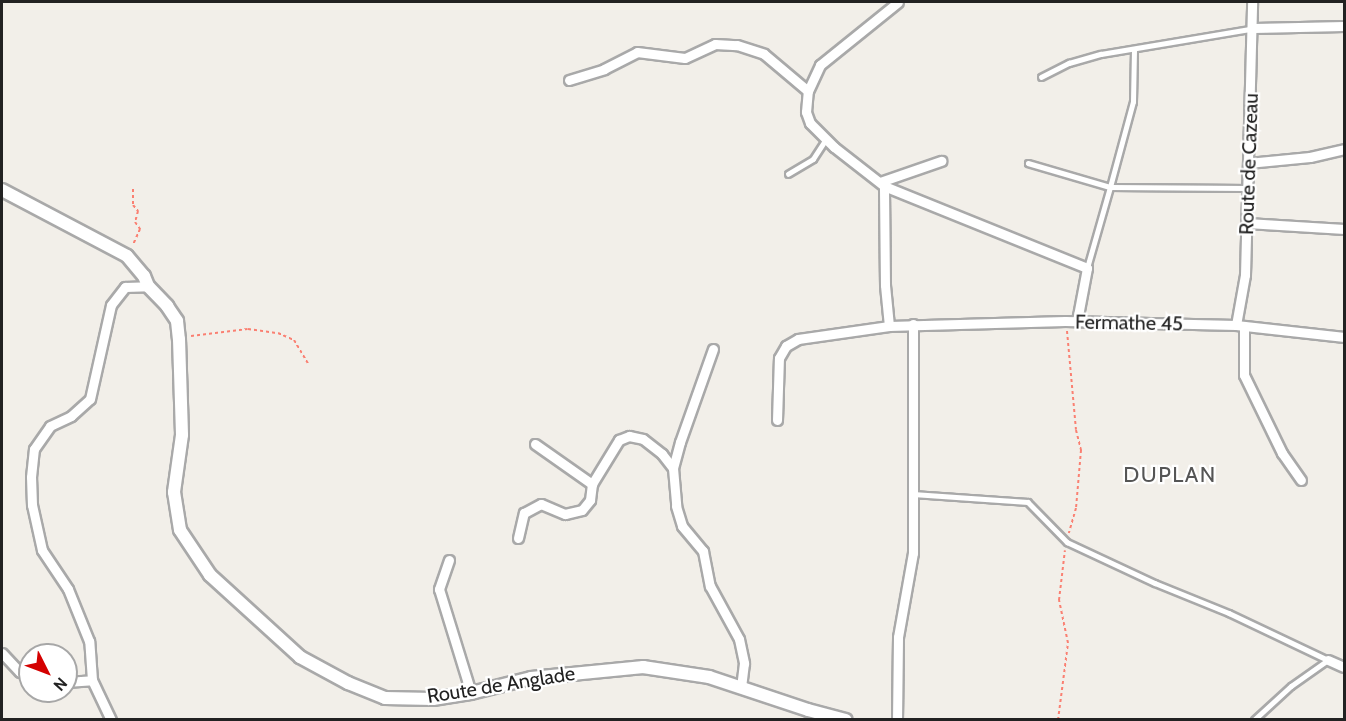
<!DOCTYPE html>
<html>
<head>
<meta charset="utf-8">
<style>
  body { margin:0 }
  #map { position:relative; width:1346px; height:721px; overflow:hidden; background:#f2efe9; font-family:Cabin,sans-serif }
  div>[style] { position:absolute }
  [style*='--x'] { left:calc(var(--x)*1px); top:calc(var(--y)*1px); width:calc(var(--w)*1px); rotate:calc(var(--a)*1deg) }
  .path>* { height:2px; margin-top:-1px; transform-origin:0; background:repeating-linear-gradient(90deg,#fa8072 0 3px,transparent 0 6px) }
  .roads { filter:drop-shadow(2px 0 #a9a9a9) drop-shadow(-2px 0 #a9a9a9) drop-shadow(0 2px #a9a9a9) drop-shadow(0 -2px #a9a9a9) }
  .service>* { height:4.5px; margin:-2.25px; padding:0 2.25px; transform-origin:2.25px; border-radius:2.25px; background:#fff }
  .minor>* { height:9px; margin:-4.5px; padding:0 4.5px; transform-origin:4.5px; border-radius:4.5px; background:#fff }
  .tertiary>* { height:12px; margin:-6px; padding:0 6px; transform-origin:6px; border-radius:6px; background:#fff }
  span { translate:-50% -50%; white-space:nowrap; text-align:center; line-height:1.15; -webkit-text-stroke:4.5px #fff; paint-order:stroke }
  .street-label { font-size:20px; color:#222 }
  .quarter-label { font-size:22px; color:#555; letter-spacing:1.5px }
  .frame { position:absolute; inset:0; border:3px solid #222; pointer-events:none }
  .north { position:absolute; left:18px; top:643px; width:60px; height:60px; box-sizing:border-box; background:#fff; border:2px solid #a7a7a7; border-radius:50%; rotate:132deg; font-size:16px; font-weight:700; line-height:24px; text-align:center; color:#222 }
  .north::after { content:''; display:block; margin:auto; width:21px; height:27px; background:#d40000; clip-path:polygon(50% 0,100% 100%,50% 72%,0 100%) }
</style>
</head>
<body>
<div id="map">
  <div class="path">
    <i style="--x:133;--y:189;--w:16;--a:90"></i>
    <i style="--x:133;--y:205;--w:8;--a:50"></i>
    <i style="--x:138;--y:211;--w:11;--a:105"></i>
    <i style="--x:135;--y:222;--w:9;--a:54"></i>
    <i style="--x:140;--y:229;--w:17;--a:114"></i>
    <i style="--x:1067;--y:331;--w:99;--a:84.8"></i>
    <i style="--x:1076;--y:430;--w:21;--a:76"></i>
    <i style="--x:1081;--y:450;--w:58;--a:94.9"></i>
    <i style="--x:1076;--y:508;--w:26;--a:106"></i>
    <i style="--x:191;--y:336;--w:57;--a:-7"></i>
    <i style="--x:248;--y:329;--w:30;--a:8"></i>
    <i style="--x:278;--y:333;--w:17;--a:24"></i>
    <i style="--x:294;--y:340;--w:27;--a:59"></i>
    <i style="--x:1058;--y:720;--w:78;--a:-82.6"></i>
    <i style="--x:1068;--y:643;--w:44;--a:-101.8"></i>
    <i style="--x:1059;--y:600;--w:50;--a:-83.2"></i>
  </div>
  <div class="roads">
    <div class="service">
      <i style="--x:1041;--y:77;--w:31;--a:-27"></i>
      <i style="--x:1069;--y:63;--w:33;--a:-16"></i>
      <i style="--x:1101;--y:54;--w:152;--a:-9.5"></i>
      <i style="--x:1028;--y:163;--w:85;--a:16.3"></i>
      <i style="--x:1110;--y:187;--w:88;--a:-74.9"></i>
      <i style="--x:1133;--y:102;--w:51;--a:-88.9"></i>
      <i style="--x:788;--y:174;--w:29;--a:-31"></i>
      <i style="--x:813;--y:159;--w:24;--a:-57"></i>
      <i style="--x:1087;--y:268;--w:84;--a:-74.1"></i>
      <i style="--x:1110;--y:187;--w:137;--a:0.4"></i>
      <i style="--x:913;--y:494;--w:115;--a:4"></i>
      <i style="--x:1028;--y:502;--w:56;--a:45.7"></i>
      <i style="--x:1067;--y:542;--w:97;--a:25"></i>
      <i style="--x:1155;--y:583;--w:80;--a:22.1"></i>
      <i style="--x:1229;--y:613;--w:110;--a:25.4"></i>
      <i style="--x:1254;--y:720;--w:50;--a:-42.6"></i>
      <i style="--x:1291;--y:686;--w:45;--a:-35.1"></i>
    </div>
    <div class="minor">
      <i style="--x:1254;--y:28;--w:90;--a:-1.3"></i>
      <i style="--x:569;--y:80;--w:37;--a:-17"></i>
      <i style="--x:604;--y:69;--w:37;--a:-27"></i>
      <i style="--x:637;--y:52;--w:48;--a:7.1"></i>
      <i style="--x:685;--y:58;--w:33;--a:-25"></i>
      <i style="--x:715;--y:44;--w:22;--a:3"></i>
      <i style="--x:737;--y:45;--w:28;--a:18"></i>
      <i style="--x:764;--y:54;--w:57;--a:40.1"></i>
      <i style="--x:1248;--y:163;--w:62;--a:-5.5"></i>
      <i style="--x:1310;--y:157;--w:35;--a:-13"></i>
      <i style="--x:880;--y:182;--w:65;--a:-19"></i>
      <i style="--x:884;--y:186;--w:219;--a:22"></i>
      <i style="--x:1087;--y:268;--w:54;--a:100.7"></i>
      <i style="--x:1247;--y:223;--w:97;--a:3.5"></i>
      <i style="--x:1236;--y:325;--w:51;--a:-79.8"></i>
      <i style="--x:1245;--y:275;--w:273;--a:-88.5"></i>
      <i style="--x:889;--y:326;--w:41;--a:-95.6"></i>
      <i style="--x:885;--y:285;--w:99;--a:-90.6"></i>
      <i style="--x:884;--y:186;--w:63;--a:-142"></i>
      <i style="--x:834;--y:147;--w:34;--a:-135"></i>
      <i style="--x:810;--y:123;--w:12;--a:-110"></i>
      <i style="--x:806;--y:112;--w:21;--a:-85"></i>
      <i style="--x:808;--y:91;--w:29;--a:-65"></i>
      <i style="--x:820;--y:65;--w:100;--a:-38.9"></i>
      <i style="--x:1244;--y:326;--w:49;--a:90"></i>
      <i style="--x:1244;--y:375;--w:87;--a:64"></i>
      <i style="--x:1282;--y:453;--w:33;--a:55"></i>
      <i style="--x:713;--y:349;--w:99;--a:109.5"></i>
      <i style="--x:680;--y:442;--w:27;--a:105"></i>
      <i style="--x:673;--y:468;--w:38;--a:85"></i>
      <i style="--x:676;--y:506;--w:21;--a:73"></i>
      <i style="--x:682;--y:526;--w:33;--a:50"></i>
      <i style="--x:703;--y:551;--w:36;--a:79"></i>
      <i style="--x:710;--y:586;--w:60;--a:61.3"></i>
      <i style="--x:739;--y:639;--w:25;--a:78"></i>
      <i style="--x:744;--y:663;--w:25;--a:97"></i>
      <i style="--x:777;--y:420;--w:62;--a:-88.2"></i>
      <i style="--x:779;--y:358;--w:14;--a:-60"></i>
      <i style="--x:786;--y:346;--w:14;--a:-30"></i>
      <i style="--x:798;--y:339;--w:92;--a:-8.1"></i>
      <i style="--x:889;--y:326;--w:176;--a:-1.6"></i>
      <i style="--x:1065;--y:321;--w:171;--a:1.3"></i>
      <i style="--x:1236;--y:325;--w:109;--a:6.3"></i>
      <i style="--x:535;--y:444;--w:70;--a:35.1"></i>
      <i style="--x:518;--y:538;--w:26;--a:-77"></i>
      <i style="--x:524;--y:513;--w:19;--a:-28"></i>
      <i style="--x:541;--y:504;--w:26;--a:23"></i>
      <i style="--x:565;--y:514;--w:17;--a:-13"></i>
      <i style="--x:582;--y:510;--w:13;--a:-51"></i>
      <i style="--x:590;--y:500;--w:16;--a:-83"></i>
      <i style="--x:592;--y:484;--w:52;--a:-58.5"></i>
      <i style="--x:619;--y:440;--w:11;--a:-22"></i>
      <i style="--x:629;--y:436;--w:14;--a:12"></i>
      <i style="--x:643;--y:439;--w:24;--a:38"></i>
      <i style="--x:662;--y:454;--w:18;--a:52"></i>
      <i style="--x:449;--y:560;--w:31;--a:109"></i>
      <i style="--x:439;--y:589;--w:109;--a:72.9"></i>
      <i style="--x:2;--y:653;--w:26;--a:47"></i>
      <i style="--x:20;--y:672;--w:10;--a:17"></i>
      <i style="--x:1328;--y:660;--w:17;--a:24"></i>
      <i style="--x:66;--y:682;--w:26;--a:-4"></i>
      <i style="--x:111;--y:720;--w:44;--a:-115.4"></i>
      <i style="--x:92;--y:680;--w:39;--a:-94"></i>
      <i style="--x:89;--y:641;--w:56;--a:-112"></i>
      <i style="--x:68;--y:589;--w:47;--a:-123.7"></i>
      <i style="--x:42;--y:550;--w:46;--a:-102.5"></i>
      <i style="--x:32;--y:505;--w:28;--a:-92"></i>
      <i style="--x:31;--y:477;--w:28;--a:-84"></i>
      <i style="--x:34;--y:449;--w:28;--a:-55"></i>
      <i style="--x:50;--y:426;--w:23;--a:-25"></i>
      <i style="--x:71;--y:416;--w:25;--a:-42"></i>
      <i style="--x:90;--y:399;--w:96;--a:-77.4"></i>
      <i style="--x:111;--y:305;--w:23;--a:-52"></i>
      <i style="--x:125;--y:287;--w:23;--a:-2"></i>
      <i style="--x:897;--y:720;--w:83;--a:-89.3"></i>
      <i style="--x:898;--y:637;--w:85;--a:-79.9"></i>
      <i style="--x:913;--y:553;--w:229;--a:-90"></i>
    </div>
    <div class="tertiary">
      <i style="--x:2;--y:190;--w:141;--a:27.8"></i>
      <i style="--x:127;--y:256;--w:26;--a:50"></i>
      <i style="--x:144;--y:276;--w:11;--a:68"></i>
      <i style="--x:148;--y:286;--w:28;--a:46"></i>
      <i style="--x:167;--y:306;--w:18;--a:56"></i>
      <i style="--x:177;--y:321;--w:18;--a:84"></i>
      <i style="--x:179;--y:339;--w:96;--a:88.2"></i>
      <i style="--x:182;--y:435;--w:58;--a:98"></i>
      <i style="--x:174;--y:492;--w:38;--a:81"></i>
      <i style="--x:180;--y:530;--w:54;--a:56.3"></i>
      <i style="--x:210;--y:575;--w:122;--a:42.3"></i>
      <i style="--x:300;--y:657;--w:55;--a:28.4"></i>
      <i style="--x:348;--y:683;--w:40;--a:22"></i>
      <i style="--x:385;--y:698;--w:48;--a:1.2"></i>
      <i style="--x:433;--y:699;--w:38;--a:-9"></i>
      <i style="--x:471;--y:693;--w:62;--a:-14"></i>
      <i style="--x:531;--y:678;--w:113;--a:-5.6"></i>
      <i style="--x:643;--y:667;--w:67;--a:8.6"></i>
      <i style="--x:709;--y:677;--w:104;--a:18.4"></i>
      <i style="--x:808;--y:710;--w:39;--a:15"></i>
    </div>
  </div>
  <div class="street-label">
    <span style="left:1249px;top:164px;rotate:-88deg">Route de Cazeau</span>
    <span style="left:1129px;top:323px;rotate:1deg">Fermathe 45</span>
    <span style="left:501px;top:685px;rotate:-9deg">Route de Anglade</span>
  </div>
  <div class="quarter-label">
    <span style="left:1170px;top:475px">DUPLAN</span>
  </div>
  <div class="frame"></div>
  <div class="north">N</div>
</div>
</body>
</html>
